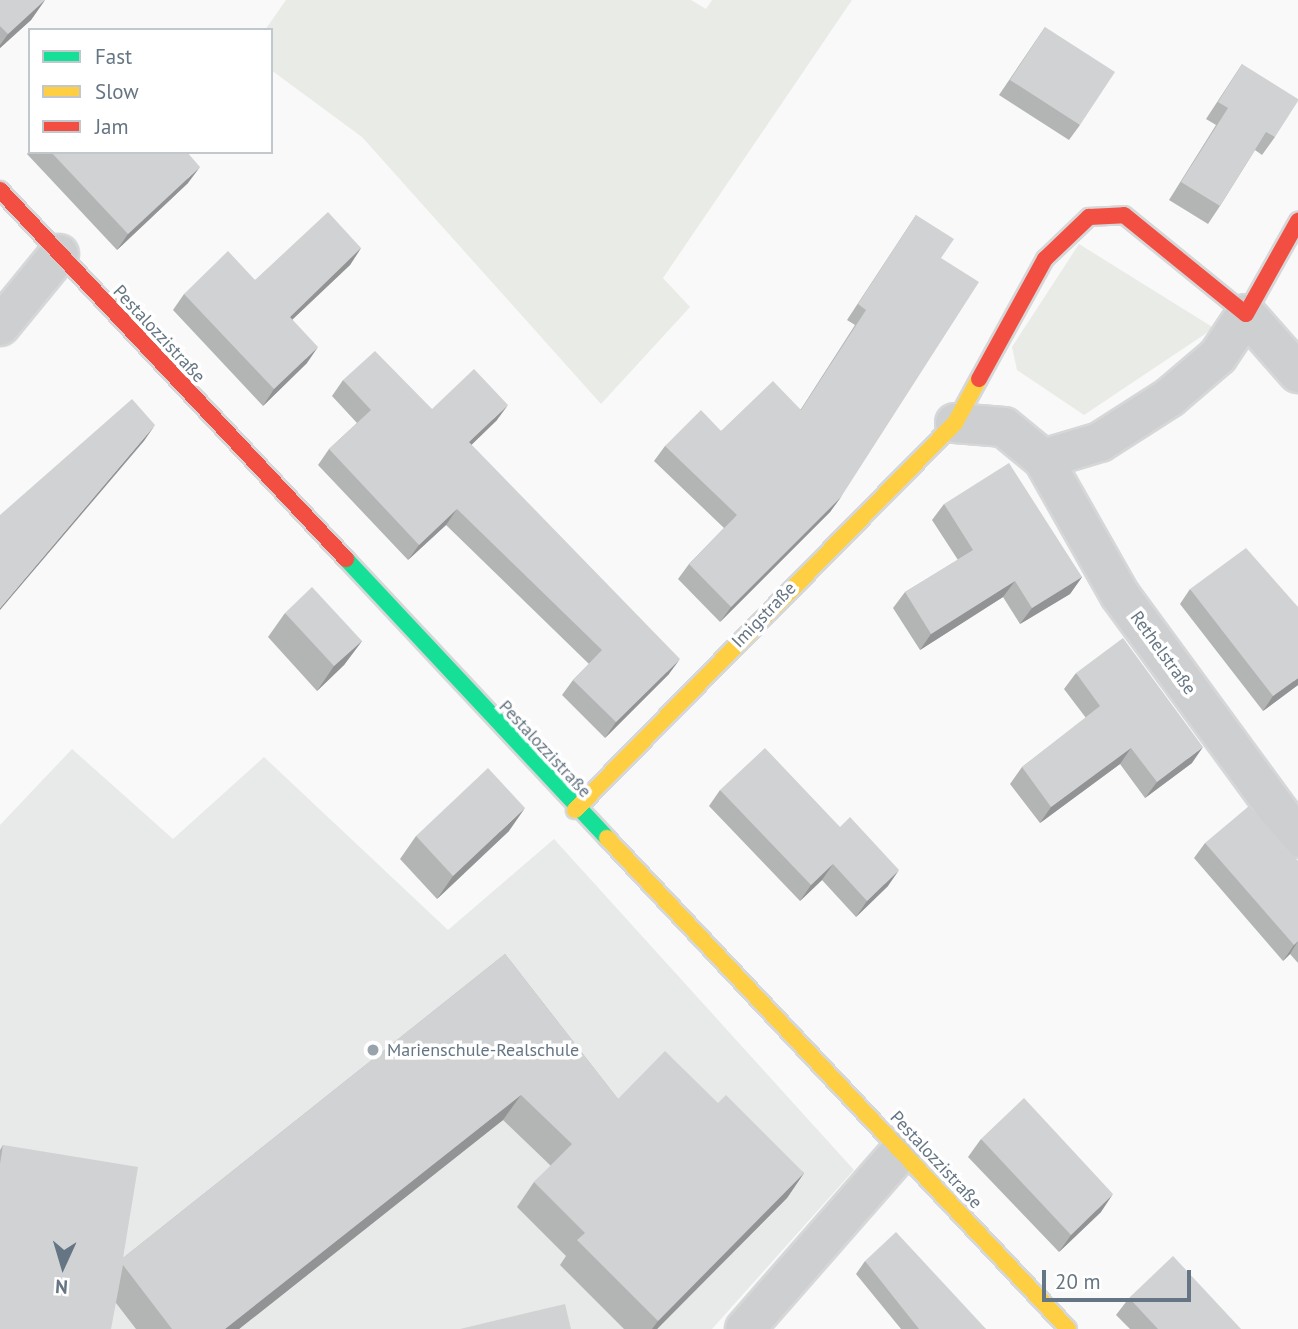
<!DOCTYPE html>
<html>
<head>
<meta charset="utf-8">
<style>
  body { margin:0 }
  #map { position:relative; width:1298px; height:1329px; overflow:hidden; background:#f9f9f9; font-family:"PT Sans",sans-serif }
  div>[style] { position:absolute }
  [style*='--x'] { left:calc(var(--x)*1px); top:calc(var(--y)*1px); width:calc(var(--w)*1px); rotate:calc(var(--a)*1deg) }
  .built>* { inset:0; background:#e8e9e9 }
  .green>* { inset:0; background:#e8ebe6 }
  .roads { filter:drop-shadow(2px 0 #d6d7d8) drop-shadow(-2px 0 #d6d7d8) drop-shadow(0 2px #d6d7d8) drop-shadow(0 -2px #d6d7d8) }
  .street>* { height:38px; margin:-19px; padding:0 19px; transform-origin:19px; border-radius:19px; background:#cecfd0 }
  .fast>* { height:16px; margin:-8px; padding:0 8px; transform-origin:8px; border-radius:8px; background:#16e098 }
  .slow>* { height:16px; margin:-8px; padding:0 8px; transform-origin:8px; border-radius:8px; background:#ffcf43 }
  .jam>* { height:16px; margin:-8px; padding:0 8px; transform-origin:8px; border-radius:8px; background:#f24e42 }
  .wall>* { inset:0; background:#b3b5b5 }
  .shaded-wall>* { inset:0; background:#929394 }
  .building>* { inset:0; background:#d0d2d3 }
  .dots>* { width:19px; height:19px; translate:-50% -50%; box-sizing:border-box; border:4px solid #fff; border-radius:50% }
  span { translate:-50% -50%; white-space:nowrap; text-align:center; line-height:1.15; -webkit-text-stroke:7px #fff; paint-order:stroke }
  .street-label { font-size:18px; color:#657583 }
  .poi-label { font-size:18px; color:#657583 }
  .left { translate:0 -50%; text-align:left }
  .legend { position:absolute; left:28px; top:28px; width:245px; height:126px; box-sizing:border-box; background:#fff; border:2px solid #c1c8cd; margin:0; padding:9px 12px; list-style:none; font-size:21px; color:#657583 }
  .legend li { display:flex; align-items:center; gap:14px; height:35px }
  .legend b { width:35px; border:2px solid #c1c8cd }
  .north { position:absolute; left:28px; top:1231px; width:70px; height:70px; -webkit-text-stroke:5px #fff; paint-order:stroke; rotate:184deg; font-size:19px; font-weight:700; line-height:28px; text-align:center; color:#657583 }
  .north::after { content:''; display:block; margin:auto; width:24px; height:32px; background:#657583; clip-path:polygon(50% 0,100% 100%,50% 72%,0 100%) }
  .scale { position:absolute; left:1042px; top:1270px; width:149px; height:32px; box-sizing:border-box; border:4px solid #657583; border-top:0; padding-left:9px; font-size:21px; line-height:24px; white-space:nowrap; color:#657583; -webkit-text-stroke:5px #fff; paint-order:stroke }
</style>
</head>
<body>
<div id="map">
  <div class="built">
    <i style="clip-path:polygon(72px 749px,173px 839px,264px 757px,448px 930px,554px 839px,854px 1170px,712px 1329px,0 1329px,0 825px)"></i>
  </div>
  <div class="green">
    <i style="clip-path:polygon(286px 0,691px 0,706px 9px,712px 0,852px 0,663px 278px,690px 307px,601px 404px,362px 137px,271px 70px,271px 30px,265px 30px)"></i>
    <i style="clip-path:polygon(1079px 244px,1214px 328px,1084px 415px,1017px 370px,1012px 347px)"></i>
  </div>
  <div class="roads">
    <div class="street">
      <i style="--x:0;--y:326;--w:93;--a:-50.7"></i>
      <i style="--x:955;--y:423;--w:49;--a:4.7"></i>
      <i style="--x:1004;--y:427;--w:50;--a:39.4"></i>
      <i style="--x:1043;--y:459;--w:156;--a:60.5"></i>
      <i style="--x:1120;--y:595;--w:301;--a:53.8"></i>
      <i style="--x:1043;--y:459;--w:59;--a:-16.6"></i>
      <i style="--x:1100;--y:442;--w:83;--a:-32.7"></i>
      <i style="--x:1170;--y:397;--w:63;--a:-40.5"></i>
      <i style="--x:1218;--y:356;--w:50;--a:-56.3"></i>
      <i style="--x:1246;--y:314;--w:79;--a:48.6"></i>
      <i style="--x:745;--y:1329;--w:237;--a:-48.8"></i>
    </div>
    <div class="fast">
      <i style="--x:346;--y:559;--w:382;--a:46.9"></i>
    </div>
    <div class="slow">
      <i style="--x:575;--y:810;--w:542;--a:-45.52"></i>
      <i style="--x:955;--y:423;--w:50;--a:-61.4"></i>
      <i style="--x:607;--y:838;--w:673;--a:46.8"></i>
    </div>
    <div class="jam">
      <i style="--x:0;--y:190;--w:506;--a:46.84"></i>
      <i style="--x:979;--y:379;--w:137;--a:-61.2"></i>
      <i style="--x:1045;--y:259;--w:61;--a:-43.7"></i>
      <i style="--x:1089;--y:217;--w:35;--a:-3"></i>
      <i style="--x:1124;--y:215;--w:157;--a:39.1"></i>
      <i style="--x:1246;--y:314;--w:107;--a:-60.8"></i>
    </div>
  </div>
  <div class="wall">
    <i style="clip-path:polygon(0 0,45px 0,31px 20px,0 48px)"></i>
    <i style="clip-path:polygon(1045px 27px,1080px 125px,1069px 140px,999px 95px)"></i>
    <i style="clip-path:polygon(1242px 64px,1275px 137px,1262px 155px,1255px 150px,1220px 206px,1208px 224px,1169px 200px,1216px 125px,1206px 119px)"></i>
    <i style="clip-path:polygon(30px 150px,30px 152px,187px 152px,188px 183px,117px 250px,27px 154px)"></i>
    <i style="clip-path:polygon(916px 215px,941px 258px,841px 497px,830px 512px,720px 622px,678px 579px,689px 564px,724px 528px,654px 461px,665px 446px,801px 409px,855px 325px,847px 320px)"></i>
    <i style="clip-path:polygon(361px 248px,350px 265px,292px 320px,307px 363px,263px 406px,173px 310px,184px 294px,255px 280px)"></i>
    <i style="clip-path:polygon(343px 380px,432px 409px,497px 420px,471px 445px,669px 674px,605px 738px,562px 695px,573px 680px,589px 664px,446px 525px,408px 560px,318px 465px,329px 449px,357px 423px,332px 396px)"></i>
    <i style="clip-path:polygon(944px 504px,1082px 577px,1070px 594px,1020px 624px,1003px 597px,920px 650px,893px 608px,905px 592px,958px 560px,932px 520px)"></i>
    <i style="clip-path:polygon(1190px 589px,1298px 685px,1263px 711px,1180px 604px)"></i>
    <i style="clip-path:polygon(285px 613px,362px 641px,344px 665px,317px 691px,268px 637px)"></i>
    <i style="clip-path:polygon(1076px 673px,1192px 763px,1145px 798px,1120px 764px,1040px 823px,1010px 784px,1022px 767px,1086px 718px,1064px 689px)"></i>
    <i style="clip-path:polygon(720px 790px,888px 886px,856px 917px,822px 880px,800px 901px,709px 806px)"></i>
    <i style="clip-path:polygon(509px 831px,437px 899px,400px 859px,416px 836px)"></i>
    <i style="clip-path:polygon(1205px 843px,1298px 861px,1298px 963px,1290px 954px,1283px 961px,1194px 858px)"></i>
    <i style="clip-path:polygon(505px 954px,618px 1099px,718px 1103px,804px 1173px,787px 1198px,657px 1329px,624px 1329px,560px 1265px,566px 1256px,517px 1207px,534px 1182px,551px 1166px,503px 1120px,239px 1329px,136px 1329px,116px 1303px,0 1329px,0 1150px,3px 1145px,123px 1258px)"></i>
    <i style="clip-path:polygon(981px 1139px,1101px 1212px,1059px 1252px,968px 1157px)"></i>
    <i style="clip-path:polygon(865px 1261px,986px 1329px,901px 1329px,856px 1274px)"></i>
    <i style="clip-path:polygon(1129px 1298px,1241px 1329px,1130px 1329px,1116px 1315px)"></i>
  </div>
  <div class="shaded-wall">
    <i style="clip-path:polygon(45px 0,31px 20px,0 48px,0 45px,8px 34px)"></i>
    <i style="clip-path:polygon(200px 167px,188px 183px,117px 250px,128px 234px)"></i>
    <i style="clip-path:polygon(361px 248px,350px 265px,278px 333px,290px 317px)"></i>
    <i style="clip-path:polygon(318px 347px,307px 363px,263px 406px,274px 389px)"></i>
    <i style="clip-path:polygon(508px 405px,497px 420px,458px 458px,469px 442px)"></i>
    <i style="clip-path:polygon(155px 425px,144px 441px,0 610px,0 608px)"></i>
    <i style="clip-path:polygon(841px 497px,830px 512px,720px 622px,731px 607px)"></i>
    <i style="clip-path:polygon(457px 509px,446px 525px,408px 560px,419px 545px)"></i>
    <i style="clip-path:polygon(1082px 577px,1070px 594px,1020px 624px,1032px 608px)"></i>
    <i style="clip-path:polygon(1015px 581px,1003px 597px,920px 650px,931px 634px)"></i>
    <i style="clip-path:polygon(362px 641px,344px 665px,317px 691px,334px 666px)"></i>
    <i style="clip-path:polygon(680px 659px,669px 674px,605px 738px,616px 722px)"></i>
    <i style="clip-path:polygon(1298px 678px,1298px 685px,1263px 711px,1273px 696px)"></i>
    <i style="clip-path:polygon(1203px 747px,1192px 763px,1145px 798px,1157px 782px)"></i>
    <i style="clip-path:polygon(1131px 748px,1120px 764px,1040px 823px,1051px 807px)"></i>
    <i style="clip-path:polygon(525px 808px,509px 831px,437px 899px,453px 876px)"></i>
    <i style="clip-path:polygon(833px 864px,822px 880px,800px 901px,811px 885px)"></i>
    <i style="clip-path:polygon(899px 870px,888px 886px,856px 917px,867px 901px)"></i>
    <i style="clip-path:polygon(1298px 941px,1290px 954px,1283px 961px,1294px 945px)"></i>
    <i style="clip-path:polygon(521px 1095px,503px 1120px,239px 1329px,225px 1329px)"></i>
    <i style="clip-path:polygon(804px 1173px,787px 1198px,657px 1329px,652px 1329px,658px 1321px)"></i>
    <i style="clip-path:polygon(1113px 1194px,1101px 1212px,1059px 1252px,1071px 1235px)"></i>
  </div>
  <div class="building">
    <i style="clip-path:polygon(0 0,45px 0,8px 34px,0 26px)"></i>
    <i style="clip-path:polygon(1045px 27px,1115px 72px,1080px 125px,1010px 80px)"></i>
    <i style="clip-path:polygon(1242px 64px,1298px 99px,1298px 101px,1275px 137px,1266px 132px,1220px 206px,1181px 182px,1228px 108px,1218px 102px)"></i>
    <i style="clip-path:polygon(51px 152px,187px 152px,200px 167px,128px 234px)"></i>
    <i style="clip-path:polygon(328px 212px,361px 248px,290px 317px,318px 347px,274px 389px,184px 294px,228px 251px,255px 280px)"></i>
    <i style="clip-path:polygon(916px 215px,954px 239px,941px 258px,979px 282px,841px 497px,731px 607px,689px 564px,737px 515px,665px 446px,701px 410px,721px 431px,773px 381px,801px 410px,866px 310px,858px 304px)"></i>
    <i style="clip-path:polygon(375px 351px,432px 409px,474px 369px,508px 405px,469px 442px,680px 659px,616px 722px,573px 680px,602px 650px,457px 509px,419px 545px,329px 449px,371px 410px,343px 380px)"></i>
    <i style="clip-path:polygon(132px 399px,155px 425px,0 608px,0 515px)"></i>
    <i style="clip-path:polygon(1009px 463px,1082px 577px,1032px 608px,1015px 581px,931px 634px,905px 592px,973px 550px,944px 504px)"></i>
    <i style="clip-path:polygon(1246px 548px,1298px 607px,1298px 678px,1273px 696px,1190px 589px)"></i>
    <i style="clip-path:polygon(312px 587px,362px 641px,334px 666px,285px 613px)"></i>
    <i style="clip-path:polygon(1123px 638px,1203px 747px,1157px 782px,1131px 748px,1051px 807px,1022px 767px,1100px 706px,1076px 673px)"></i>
    <i style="clip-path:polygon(765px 748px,840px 827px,850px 817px,899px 870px,867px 901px,833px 864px,811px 885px,720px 790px)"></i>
    <i style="clip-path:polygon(488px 768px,525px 808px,453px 876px,416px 836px)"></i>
    <i style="clip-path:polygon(1249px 806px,1298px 861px,1298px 941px,1294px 945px,1205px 843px)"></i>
    <i style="clip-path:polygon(505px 954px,618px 1099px,665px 1051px,718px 1103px,726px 1095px,804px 1173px,658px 1321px,577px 1240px,585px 1233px,534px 1182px,572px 1144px,521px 1095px,225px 1329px,172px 1329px,123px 1265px,111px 1329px,0 1329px,0 1164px,3px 1145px,138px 1167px,123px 1258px)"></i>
    <i style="clip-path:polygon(1024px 1098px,1113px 1194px,1071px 1235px,981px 1139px)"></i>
    <i style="clip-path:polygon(896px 1232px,986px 1329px,919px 1329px,865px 1261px)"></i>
    <i style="clip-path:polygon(1173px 1256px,1241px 1329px,1158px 1329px,1129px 1298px)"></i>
    <i style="clip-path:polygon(565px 1304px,571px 1329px,460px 1329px)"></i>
  </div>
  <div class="dots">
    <i style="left:373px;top:1050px;background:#99a3ac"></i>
  </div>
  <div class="street-label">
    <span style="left:159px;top:334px;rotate:47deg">Pestalozzistraße</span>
    <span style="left:764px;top:615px;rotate:-46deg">Imigstraße</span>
    <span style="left:1163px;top:653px;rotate:54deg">Rethelstraße</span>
    <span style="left:545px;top:749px;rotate:47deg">Pestalozzistraße</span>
    <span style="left:936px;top:1160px;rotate:47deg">Pestalozzistraße</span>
  </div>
  <div class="poi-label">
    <span class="left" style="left:387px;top:1050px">Marienschule-Realschule</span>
  </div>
  <ul class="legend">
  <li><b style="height:9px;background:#16e098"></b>Fast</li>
  <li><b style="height:9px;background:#ffcf43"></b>Slow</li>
  <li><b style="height:9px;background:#f24e42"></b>Jam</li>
  </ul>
  <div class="north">N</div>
  <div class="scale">20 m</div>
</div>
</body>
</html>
